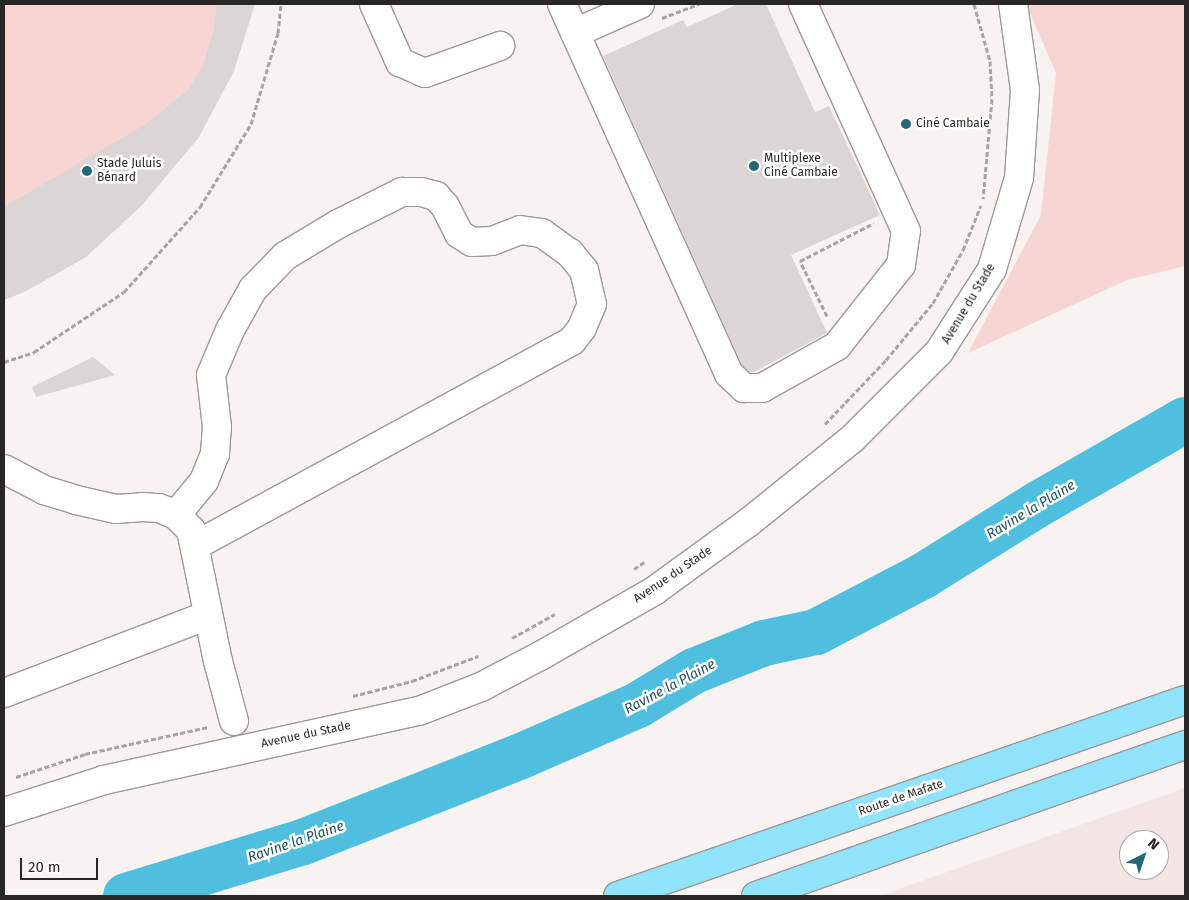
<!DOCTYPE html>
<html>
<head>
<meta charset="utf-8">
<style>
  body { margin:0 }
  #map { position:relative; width:1189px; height:900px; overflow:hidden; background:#f8f2f1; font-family:"Fira Sans",sans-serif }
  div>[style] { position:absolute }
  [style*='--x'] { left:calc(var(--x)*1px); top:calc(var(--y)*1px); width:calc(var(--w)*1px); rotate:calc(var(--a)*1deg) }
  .built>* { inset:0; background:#f4e5e4 }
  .green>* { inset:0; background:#f7d5d2 }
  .river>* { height:46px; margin:-23px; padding:0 23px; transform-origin:23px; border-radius:23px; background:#4ebfde }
  .building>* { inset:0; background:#dbd5d4 }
  .path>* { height:3px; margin-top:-1.5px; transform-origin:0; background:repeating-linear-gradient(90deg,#a9a4a4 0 5px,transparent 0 7.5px) }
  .roads { filter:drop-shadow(1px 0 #9e9998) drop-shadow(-1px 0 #9e9998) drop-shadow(0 1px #9e9998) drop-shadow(0 -1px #9e9998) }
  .minor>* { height:28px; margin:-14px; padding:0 14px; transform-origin:14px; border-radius:14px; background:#fff }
  .highway>* { height:28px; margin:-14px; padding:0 14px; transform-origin:14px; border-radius:14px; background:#92e3fc }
  .dots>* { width:14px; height:14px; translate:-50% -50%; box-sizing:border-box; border:2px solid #fff; border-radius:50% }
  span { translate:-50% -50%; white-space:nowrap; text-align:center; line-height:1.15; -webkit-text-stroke:5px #fff; paint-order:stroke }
  .poi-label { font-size:12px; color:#282626 }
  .left { translate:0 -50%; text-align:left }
  .street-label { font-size:12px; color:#282626 }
  .water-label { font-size:14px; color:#21515f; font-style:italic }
  .frame { position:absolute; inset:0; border:5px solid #282626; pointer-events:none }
  .north { position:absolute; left:1119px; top:830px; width:50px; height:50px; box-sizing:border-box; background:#fff; border:1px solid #a9a8a8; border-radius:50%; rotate:41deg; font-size:14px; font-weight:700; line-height:20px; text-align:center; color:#282626 }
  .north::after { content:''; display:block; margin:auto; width:18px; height:22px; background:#246779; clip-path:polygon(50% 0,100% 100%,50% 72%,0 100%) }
  .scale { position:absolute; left:20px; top:858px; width:78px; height:22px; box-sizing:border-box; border:2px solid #282626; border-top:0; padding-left:6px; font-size:15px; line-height:18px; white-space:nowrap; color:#282626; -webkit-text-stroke:4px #fff; paint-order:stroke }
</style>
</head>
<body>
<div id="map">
  <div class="built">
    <i style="clip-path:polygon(evenodd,1185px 788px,1185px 896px,879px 896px,1185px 788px,1129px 840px,1159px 840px,1159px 870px,1129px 870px,1129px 840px)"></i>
  </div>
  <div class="green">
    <i style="clip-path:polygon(4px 4px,254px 4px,199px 137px,142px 205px,86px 257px,26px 291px,4px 300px)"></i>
    <i style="clip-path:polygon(1026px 4px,1185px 4px,1185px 266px,1127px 280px,968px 353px,1041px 215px,1056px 73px)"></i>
  </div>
  <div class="river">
    <i style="--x:126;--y:896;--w:185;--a:-17"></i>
    <i style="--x:303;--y:842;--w:232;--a:-21.5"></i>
    <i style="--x:519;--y:757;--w:130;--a:-23.6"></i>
    <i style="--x:638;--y:705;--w:66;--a:-31.3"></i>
    <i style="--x:694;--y:671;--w:75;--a:-21.8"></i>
    <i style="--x:764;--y:643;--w:53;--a:-11.9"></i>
    <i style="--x:816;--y:632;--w:121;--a:-27.6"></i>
    <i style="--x:923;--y:576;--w:138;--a:-32"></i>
    <i style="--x:1040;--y:503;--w:167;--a:-29.8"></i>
  </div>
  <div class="building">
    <i style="clip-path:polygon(217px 4px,255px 4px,234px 71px,199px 137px,142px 205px,86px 257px,26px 291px,4px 300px,4px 207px,146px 124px,189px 89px,203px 65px,214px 30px)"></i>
    <i style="clip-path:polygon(738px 4px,766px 4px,815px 112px,829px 106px,880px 215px,791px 255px,827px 333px,754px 372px,750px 372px,742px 365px,603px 56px,683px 20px,687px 27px)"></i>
    <i style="clip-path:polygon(93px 357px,115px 375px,36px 397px,32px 387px)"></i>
  </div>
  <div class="path">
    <i style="--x:974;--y:4;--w:59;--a:74.3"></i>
    <i style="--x:990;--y:61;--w:38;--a:87"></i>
    <i style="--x:992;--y:99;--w:100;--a:95.1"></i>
    <i style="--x:662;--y:18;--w:40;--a:-21"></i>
    <i style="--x:827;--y:316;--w:61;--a:-116.1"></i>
    <i style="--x:800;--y:261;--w:83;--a:-27.2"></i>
    <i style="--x:4;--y:362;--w:32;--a:-18"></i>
    <i style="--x:34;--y:352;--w:108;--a:-33.7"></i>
    <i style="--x:124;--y:292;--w:114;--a:-48.2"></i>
    <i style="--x:200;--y:207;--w:97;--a:-58.4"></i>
    <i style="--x:251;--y:124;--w:95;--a:-73.5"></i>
    <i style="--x:278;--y:33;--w:29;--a:-84"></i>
    <i style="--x:825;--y:424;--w:88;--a:-46.4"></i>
    <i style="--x:886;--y:360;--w:74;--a:-50.5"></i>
    <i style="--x:933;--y:303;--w:61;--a:-60.5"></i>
    <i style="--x:963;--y:250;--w:48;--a:-68.2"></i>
    <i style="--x:634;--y:569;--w:14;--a:-34"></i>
    <i style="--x:512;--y:638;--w:49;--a:-29.2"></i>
    <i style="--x:353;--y:696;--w:61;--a:-14.3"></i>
    <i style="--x:412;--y:681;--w:71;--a:-20.7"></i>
    <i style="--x:16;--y:777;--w:73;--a:-18.4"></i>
    <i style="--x:85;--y:754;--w:126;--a:-12.4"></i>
  </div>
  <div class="roads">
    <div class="minor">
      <i style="--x:374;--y:4;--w:64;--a:65.9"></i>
      <i style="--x:400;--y:62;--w:27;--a:24"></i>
      <i style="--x:425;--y:73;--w:80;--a:-19.8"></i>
      <i style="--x:562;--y:4;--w:406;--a:65.7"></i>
      <i style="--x:729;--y:374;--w:21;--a:43"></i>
      <i style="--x:744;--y:388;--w:18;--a:0"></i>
      <i style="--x:762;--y:388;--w:86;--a:-29.2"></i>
      <i style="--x:837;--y:346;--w:103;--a:-51.7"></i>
      <i style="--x:901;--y:265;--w:34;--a:-82"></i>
      <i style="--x:906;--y:231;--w:249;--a:-114.4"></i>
      <i style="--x:575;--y:33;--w:71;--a:-24"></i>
      <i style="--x:4;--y:469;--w:45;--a:27.7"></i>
      <i style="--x:44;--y:490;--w:34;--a:17"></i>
      <i style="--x:76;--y:500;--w:41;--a:12.7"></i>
      <i style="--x:116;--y:509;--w:27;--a:-4"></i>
      <i style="--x:143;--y:507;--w:16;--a:4"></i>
      <i style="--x:159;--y:508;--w:18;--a:22"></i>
      <i style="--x:176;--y:515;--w:21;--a:45"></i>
      <i style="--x:191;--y:530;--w:134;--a:78.4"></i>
      <i style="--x:218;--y:661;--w:62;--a:75.1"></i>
      <i style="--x:176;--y:515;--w:44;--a:-50.5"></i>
      <i style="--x:204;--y:481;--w:29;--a:-68"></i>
      <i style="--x:215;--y:454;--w:27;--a:-86"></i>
      <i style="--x:217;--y:427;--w:52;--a:-96.6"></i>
      <i style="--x:211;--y:375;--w:49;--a:-67.1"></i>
      <i style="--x:230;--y:330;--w:47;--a:-60.7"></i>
      <i style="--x:253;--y:289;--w:46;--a:-45.9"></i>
      <i style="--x:285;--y:256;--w:62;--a:-31.1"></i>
      <i style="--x:338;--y:224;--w:72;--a:-26.6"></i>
      <i style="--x:402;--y:192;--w:19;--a:0"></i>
      <i style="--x:421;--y:192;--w:16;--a:15"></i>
      <i style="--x:436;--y:196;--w:13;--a:48"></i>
      <i style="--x:445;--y:206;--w:31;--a:63"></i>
      <i style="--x:459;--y:234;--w:15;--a:32"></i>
      <i style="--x:472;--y:242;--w:20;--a:-3"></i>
      <i style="--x:492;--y:241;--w:30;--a:-21"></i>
      <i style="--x:520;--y:230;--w:22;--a:8"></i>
      <i style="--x:542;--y:233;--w:34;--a:36"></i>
      <i style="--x:570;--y:253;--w:22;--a:51"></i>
      <i style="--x:584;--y:270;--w:35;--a:77"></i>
      <i style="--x:592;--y:304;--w:26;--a:113"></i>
      <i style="--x:582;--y:328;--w:16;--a:128"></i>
      <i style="--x:572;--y:341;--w:429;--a:151.5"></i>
      <i style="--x:4;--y:693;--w:218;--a:-20.9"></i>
      <i style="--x:4;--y:812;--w:105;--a:-17.7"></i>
      <i style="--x:104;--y:780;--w:322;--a:-12.4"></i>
      <i style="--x:419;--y:711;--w:66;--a:-21.2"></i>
      <i style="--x:481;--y:687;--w:69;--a:-27.7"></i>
      <i style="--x:542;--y:655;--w:129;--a:-29.7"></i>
      <i style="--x:654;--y:591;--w:117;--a:-36"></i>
      <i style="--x:749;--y:522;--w:132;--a:-38.9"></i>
      <i style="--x:852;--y:439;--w:123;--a:-45"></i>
      <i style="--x:939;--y:352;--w:98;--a:-57.4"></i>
      <i style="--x:992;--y:269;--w:95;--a:-73.5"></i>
      <i style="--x:1019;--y:178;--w:88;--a:-86.1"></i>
      <i style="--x:1025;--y:90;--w:87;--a:-97.9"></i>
    </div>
    <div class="highway">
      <i style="--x:618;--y:896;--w:600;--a:-19.07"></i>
      <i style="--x:756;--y:896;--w:455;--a:-19.4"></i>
    </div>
  </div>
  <div class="dots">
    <i style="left:906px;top:124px;background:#246779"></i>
    <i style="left:754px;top:166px;background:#246779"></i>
    <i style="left:87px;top:171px;background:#246779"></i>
  </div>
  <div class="poi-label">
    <span class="left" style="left:916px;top:124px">Ciné Cambaie</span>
    <span class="left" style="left:764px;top:166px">Multiplexe<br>Ciné Cambaie</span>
    <span class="left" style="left:97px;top:171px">Stade Juluis<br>Bénard</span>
  </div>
  <div class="street-label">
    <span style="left:969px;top:304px;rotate:-59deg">Avenue du Stade</span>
    <span style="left:673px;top:575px;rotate:-34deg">Avenue du Stade</span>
    <span style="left:306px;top:735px;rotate:-12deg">Avenue du Stade</span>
    <span style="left:901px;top:798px;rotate:-19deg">Route de Mafate</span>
  </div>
  <div class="water-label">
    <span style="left:1031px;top:510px;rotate:-31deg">Ravine la Plaine</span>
    <span style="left:670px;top:687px;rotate:-28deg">Ravine la Plaine</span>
    <span style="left:296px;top:842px;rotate:-19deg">Ravine la Plaine</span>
  </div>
  <div class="frame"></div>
  <div class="north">N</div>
  <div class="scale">20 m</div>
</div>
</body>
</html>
